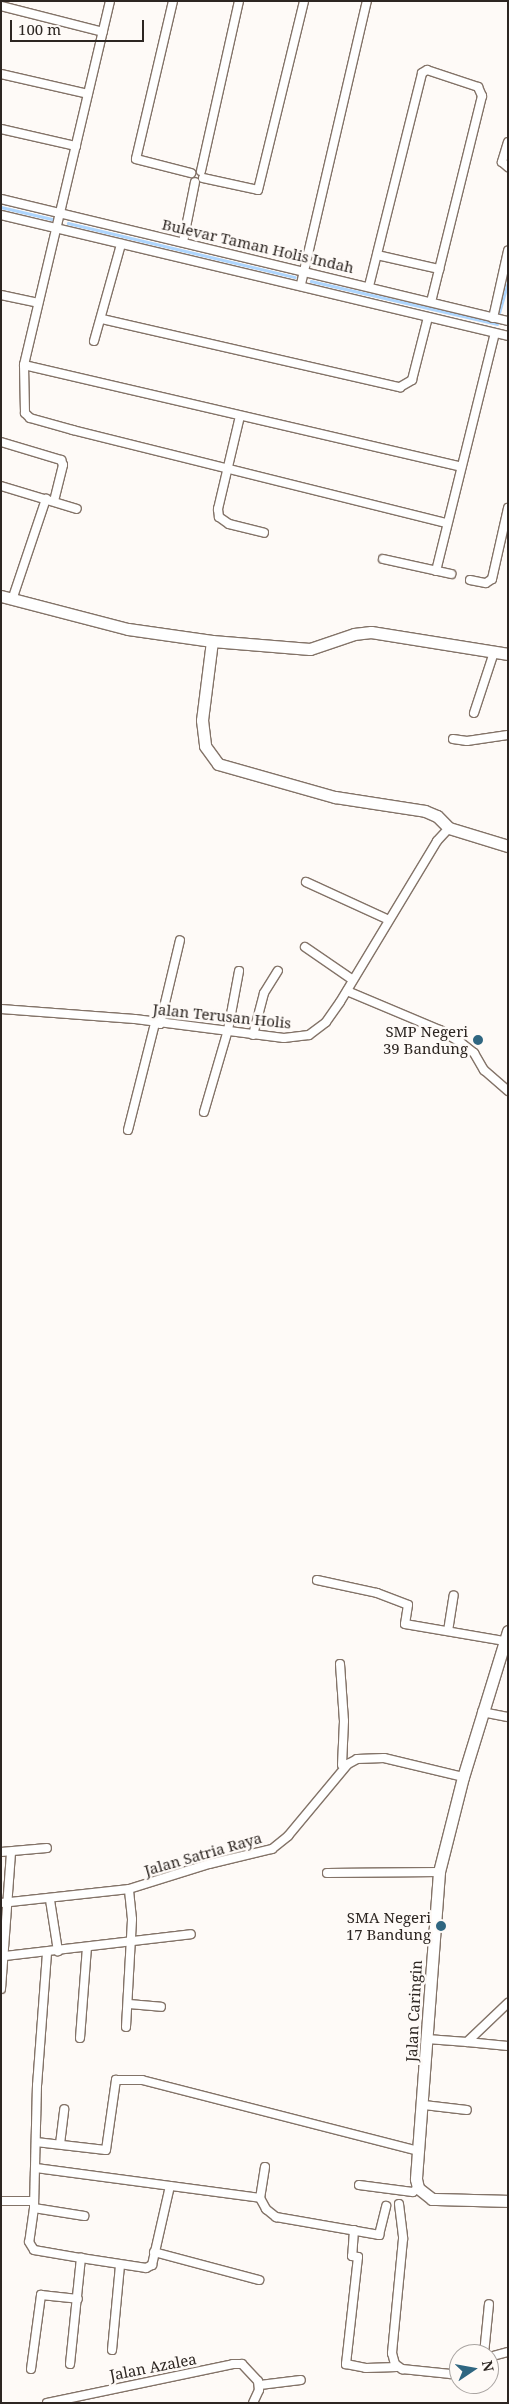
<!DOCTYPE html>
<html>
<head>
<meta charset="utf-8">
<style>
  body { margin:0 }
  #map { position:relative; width:509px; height:2404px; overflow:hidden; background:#fefaf7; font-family:"Noto Serif",serif }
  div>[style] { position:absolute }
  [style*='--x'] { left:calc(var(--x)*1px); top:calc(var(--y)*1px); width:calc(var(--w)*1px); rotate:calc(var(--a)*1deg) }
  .stream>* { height:2.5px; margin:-1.25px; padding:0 1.25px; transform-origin:1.25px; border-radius:1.25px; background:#aed6fe }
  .roads { filter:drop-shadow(1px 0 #837368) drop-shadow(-1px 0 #837368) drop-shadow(0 1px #837368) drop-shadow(0 -1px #837368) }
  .minor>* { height:8px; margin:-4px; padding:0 4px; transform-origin:4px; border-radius:4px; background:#fff }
  .secondary>* { height:11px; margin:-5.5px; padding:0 5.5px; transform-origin:5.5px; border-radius:5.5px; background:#fff }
  .dots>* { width:14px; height:14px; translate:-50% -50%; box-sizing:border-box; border:2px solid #fefaf7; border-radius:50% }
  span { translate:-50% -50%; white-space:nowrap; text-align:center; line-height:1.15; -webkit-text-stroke:5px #fefaf7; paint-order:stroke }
  .street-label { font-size:15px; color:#2d2622 }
  .poi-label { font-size:15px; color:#2d2622 }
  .right { translate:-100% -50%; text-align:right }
  .frame { position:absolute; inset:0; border:2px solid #2d2622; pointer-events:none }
  .north { position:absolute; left:449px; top:2344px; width:50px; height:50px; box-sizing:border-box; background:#fefaf7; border:1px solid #aaa5a2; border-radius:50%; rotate:78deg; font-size:14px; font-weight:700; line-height:20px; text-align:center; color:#2d2622 }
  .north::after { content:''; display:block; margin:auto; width:18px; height:22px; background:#2f6681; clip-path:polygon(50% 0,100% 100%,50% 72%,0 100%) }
  .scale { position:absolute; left:10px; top:20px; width:134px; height:22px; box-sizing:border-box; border:2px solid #2d2622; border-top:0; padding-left:6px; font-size:15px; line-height:18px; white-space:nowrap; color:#2d2622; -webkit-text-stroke:4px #fefaf7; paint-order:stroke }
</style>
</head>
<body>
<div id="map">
  <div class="stream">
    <i style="--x:1;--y:207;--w:52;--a:13.2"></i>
    <i style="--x:68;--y:223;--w:233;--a:13.4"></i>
    <i style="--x:311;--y:281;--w:191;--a:13"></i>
    <i style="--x:499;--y:313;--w:32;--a:-74"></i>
  </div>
  <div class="roads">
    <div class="minor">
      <i style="--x:110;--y:1;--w:374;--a:103.3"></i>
      <i style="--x:24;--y:365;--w:48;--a:88.8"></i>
      <i style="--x:25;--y:413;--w:7;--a:45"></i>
      <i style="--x:30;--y:418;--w:45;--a:15.6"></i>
      <i style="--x:73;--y:430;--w:385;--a:14"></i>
      <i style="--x:173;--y:1;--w:162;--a:103.2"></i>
      <i style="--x:136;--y:159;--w:57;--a:14.3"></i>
      <i style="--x:1;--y:6;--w:105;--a:14.3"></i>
      <i style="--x:1;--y:74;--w:89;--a:12.9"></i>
      <i style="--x:1;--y:129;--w:77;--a:12.8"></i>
      <i style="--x:508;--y:142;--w:21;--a:107"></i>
      <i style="--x:502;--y:162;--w:8;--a:40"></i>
      <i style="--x:201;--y:171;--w:174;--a:-77.4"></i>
      <i style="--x:203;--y:178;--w:56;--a:12.3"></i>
      <i style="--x:258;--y:190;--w:195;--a:-76.3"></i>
      <i style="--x:1;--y:199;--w:521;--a:13.53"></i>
      <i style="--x:1;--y:215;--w:521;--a:13.42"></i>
      <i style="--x:183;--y:242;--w:61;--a:-78.7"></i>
      <i style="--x:377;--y:255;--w:64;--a:12.7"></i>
      <i style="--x:301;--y:284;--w:291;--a:-76.9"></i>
      <i style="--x:369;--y:286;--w:219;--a:-76"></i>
      <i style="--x:422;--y:73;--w:6;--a:-31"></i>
      <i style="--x:427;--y:70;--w:54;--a:18.4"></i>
      <i style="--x:478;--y:87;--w:10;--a:66"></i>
      <i style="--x:482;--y:96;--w:212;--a:103.9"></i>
      <i style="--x:1;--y:295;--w:38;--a:12"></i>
      <i style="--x:493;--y:318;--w:69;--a:-77.4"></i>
      <i style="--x:102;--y:319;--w:306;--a:12.9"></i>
      <i style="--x:400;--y:387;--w:14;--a:-30"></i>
      <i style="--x:412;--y:380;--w:65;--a:-75.7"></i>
      <i style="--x:94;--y:341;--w:101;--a:-74.4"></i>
      <i style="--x:24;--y:365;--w:449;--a:13.1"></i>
      <i style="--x:240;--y:416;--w:96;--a:103.3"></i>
      <i style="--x:218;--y:509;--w:8;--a:83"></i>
      <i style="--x:219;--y:517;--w:12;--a:35"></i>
      <i style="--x:229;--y:524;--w:36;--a:14"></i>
      <i style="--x:1;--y:442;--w:63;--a:16.7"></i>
      <i style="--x:61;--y:460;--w:5;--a:68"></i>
      <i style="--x:63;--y:465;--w:37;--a:104"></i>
      <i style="--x:1;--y:486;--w:79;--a:16.8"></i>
      <i style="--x:383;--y:559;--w:70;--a:12.4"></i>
      <i style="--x:436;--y:571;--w:245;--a:-76.1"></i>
      <i style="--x:470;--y:580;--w:16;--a:11"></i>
      <i style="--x:486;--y:583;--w:7;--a:-34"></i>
      <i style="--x:492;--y:579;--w:73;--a:-77.3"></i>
      <i style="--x:12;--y:600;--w:107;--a:-71.4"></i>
      <i style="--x:474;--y:713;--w:64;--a:-71.8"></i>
      <i style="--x:453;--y:739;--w:14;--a:8"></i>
      <i style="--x:467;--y:741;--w:41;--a:-8.3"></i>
      <i style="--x:306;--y:882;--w:91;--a:24.6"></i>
      <i style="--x:305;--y:947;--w:58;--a:34.5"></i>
      <i style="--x:347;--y:991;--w:101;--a:22.8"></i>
      <i style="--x:440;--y:1030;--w:23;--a:31"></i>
      <i style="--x:460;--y:1042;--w:18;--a:38"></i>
      <i style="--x:474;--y:1053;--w:20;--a:60"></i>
      <i style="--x:484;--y:1070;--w:32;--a:41"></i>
      <i style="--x:1;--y:1009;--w:134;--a:4.3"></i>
      <i style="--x:135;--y:1019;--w:150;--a:7.3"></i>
      <i style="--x:284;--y:1038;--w:25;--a:-7"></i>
      <i style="--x:309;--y:1035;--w:21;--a:-37"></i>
      <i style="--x:326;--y:1022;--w:24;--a:-55"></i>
      <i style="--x:340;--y:1002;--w:188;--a:-58.9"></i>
      <i style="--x:437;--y:841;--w:18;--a:-47"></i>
      <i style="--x:160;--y:1024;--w:86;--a:-76.6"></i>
      <i style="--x:253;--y:1035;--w:43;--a:-75.3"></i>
      <i style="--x:264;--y:993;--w:26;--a:-58"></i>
      <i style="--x:204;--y:1112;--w:85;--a:-73.7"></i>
      <i style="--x:228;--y:1030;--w:60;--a:-79.4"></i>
      <i style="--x:128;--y:1130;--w:110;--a:-75.8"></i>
      <i style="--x:317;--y:1580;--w:61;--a:12.2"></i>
      <i style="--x:377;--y:1593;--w:33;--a:21"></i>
      <i style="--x:408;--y:1605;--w:19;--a:99"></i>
      <i style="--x:405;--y:1624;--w:100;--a:9.7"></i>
      <i style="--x:448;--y:1631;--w:36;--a:-81"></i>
      <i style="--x:340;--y:1664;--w:57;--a:86"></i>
      <i style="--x:344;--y:1721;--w:44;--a:92.6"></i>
      <i style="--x:482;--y:1712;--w:26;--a:11"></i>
      <i style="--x:1;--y:1852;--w:46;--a:-5"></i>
      <i style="--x:327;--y:1873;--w:112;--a:-0.5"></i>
      <i style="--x:50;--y:1900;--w:52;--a:81.1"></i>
      <i style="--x:1;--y:1903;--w:129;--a:-6.2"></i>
      <i style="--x:129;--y:1889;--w:84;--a:-17.4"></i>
      <i style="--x:209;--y:1864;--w:65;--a:-13.4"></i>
      <i style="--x:272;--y:1849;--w:21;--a:-39"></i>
      <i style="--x:288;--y:1836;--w:94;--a:-50.2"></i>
      <i style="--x:348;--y:1764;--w:10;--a:-29"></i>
      <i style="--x:357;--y:1759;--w:27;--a:-2"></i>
      <i style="--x:384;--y:1758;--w:81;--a:13.5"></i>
      <i style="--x:47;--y:1953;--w:132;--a:94.3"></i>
      <i style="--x:37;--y:2085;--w:123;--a:91.4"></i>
      <i style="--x:34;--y:2208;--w:34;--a:98"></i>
      <i style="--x:29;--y:2242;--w:9;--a:58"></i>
      <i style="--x:34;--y:2250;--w:48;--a:9.7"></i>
      <i style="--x:5;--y:1956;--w:187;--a:-6.7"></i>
      <i style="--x:1;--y:1989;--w:137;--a:-85.8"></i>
      <i style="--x:129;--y:2004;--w:32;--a:5"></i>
      <i style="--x:126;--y:2027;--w:108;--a:-86.8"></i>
      <i style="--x:132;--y:1919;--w:30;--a:-96"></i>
      <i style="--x:80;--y:2038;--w:90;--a:-85.6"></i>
      <i style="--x:427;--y:2039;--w:40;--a:4.3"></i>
      <i style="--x:467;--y:2042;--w:57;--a:-43.6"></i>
      <i style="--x:467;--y:2042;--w:41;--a:5.6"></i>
      <i style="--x:424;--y:2105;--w:43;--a:6.6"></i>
      <i style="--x:36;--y:2142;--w:70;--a:6.5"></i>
      <i style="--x:106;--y:2150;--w:71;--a:-81.9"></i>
      <i style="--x:116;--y:2080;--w:26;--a:0"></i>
      <i style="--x:142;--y:2080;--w:285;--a:14.4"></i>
      <i style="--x:60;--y:2144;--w:35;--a:-83"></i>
      <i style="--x:265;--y:2167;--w:31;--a:99"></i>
      <i style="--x:260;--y:2198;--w:13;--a:61"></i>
      <i style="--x:266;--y:2209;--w:13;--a:39"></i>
      <i style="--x:276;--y:2217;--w:105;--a:9.9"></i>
      <i style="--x:379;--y:2235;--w:30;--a:-76"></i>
      <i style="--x:36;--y:2168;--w:226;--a:7.6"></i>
      <i style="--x:359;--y:2185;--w:54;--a:7.4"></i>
      <i style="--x:413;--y:2192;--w:6;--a:-39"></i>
      <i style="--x:1;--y:2201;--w:33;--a:0"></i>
      <i style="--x:399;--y:2204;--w:35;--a:83"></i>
      <i style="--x:403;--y:2239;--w:115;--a:95.5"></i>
      <i style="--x:392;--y:2353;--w:11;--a:75"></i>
      <i style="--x:395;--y:2364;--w:9;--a:36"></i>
      <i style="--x:402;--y:2369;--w:49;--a:5.8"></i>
      <i style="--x:451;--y:2374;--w:9;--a:-21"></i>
      <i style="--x:34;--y:2208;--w:51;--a:9.1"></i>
      <i style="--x:354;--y:2230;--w:26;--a:94"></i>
      <i style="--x:352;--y:2256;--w:6;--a:9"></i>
      <i style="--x:358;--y:2257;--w:108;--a:96.4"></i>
      <i style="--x:346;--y:2364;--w:20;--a:11"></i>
      <i style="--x:366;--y:2368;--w:31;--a:-2"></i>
      <i style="--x:154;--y:2252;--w:109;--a:14.9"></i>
      <i style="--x:112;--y:2350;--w:85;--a:-84.6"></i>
      <i style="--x:484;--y:2354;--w:50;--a:-84.3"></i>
      <i style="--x:489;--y:2357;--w:20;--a:-15"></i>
      <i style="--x:70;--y:2364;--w:107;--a:-84.1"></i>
      <i style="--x:81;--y:2258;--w:66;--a:8.7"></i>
      <i style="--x:146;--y:2268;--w:7;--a:-27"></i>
      <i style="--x:152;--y:2265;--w:81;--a:-77.2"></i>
      <i style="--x:31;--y:2369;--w:75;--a:-82.3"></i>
      <i style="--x:41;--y:2295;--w:37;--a:6"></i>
      <i style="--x:260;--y:2385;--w:41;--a:-7"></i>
      <i style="--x:47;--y:2403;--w:190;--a:-11.8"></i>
      <i style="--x:233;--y:2364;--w:9;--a:0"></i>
      <i style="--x:242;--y:2364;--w:23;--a:47"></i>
      <i style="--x:258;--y:2381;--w:9;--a:84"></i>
      <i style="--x:259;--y:2390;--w:14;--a:115"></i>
    </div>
    <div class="secondary">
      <i style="--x:1;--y:596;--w:131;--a:14.6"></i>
      <i style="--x:128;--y:629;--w:85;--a:8.1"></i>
      <i style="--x:212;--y:641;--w:98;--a:4.7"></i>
      <i style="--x:310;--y:649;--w:46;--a:-18.8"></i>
      <i style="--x:354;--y:634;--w:17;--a:-7"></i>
      <i style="--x:371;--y:632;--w:139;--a:9.1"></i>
      <i style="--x:212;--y:641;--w:80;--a:97.2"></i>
      <i style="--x:202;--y:720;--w:26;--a:83"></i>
      <i style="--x:205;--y:746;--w:22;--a:54"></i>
      <i style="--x:218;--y:764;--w:122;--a:15.8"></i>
      <i style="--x:335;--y:797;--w:91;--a:8.8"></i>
      <i style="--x:425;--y:811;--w:13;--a:23"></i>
      <i style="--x:437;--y:816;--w:17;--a:45"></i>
      <i style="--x:449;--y:828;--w:62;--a:17"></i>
      <i style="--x:508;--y:1631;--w:153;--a:107.1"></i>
      <i style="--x:463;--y:1777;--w:98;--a:104.2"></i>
      <i style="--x:439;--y:1872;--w:308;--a:94.3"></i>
      <i style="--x:416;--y:2179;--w:9;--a:77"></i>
      <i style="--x:418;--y:2188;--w:18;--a:38"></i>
      <i style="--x:432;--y:2199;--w:76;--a:1.5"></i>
    </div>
  </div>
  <div class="dots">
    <i style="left:478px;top:1040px;background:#2f6681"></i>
    <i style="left:441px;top:1926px;background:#2f6681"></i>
  </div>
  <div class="street-label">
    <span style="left:258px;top:246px;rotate:13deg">Bulevar Taman Holis Indah</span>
    <span style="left:222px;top:1016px;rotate:6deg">Jalan Terusan Holis</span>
    <span style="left:203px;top:1854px;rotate:-16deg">Jalan Satria Raya</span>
    <span style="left:414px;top:2011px;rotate:-87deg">Jalan Caringin</span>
    <span style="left:153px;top:2367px;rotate:-11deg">Jalan Azalea</span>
  </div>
  <div class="poi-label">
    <span class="right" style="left:468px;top:1040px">SMP Negeri<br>39 Bandung</span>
    <span class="right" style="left:431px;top:1926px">SMA Negeri<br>17 Bandung</span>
  </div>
  <div class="frame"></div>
  <div class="north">N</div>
  <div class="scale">100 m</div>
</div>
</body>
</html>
